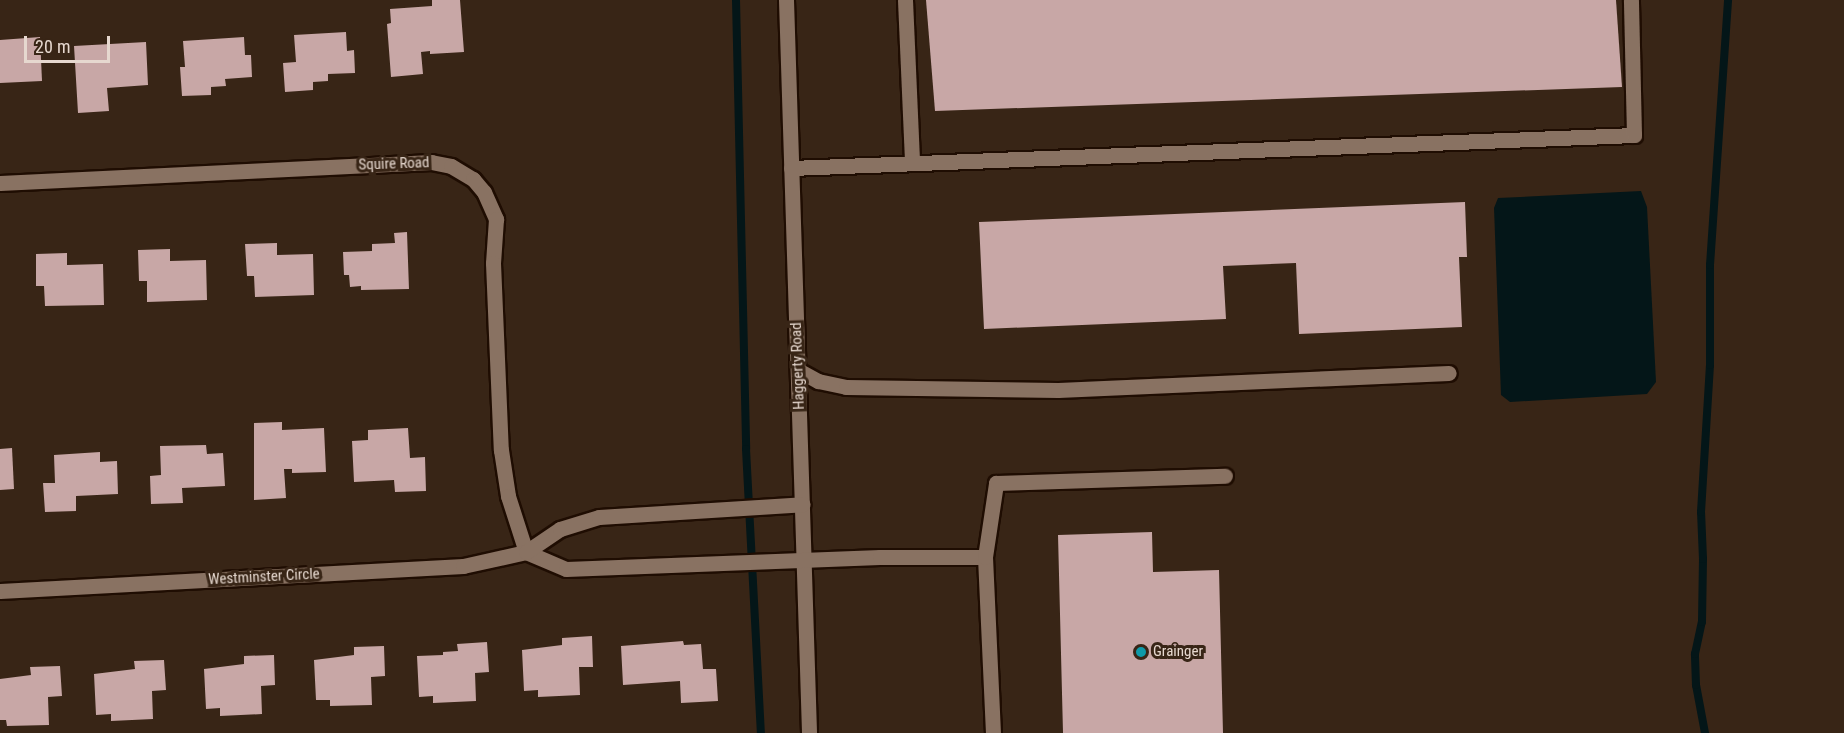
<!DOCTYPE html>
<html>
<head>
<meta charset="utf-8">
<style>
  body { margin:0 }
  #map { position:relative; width:1844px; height:733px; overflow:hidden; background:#382516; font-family:"Roboto Condensed",sans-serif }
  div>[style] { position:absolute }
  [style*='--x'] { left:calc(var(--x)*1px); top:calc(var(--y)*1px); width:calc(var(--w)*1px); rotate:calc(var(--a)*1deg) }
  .water>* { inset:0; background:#041618 }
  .stream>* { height:8px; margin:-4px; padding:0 4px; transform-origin:4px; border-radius:4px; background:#041618 }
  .building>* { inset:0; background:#c8a7a6 }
  .roads { filter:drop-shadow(2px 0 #1f0d02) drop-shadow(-2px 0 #1f0d02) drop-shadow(0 2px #1f0d02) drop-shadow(0 -2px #1f0d02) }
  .minor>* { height:15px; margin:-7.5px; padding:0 7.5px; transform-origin:7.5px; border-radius:7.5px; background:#897262 }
  .dots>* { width:16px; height:16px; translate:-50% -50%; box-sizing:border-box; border:3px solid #382516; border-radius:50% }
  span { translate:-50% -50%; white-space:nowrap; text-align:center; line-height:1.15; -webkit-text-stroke:6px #382516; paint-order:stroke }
  .street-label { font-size:15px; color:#e6d8cf }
  .poi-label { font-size:15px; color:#e6d8cf }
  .left { translate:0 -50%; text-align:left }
  .scale { position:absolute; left:24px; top:36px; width:86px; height:27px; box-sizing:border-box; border:3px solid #e6d8cf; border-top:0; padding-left:8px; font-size:18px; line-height:21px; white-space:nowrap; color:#e6d8cf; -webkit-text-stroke:4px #382516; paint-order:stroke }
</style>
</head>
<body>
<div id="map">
  <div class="water">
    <i style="clip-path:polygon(1641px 191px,1647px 207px,1656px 382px,1647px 394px,1510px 402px,1501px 395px,1494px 208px,1498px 198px)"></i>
  </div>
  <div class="stream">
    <i style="--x:736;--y:0;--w:449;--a:88.7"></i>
    <i style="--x:746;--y:449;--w:284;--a:87"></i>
    <i style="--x:1705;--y:733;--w:49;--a:-100.6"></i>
    <i style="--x:1696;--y:685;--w:31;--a:-92"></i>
    <i style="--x:1695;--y:654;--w:33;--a:-78"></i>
    <i style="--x:1702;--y:622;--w:63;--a:-89.1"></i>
    <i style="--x:1703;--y:559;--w:47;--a:-92.4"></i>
    <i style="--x:1701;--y:512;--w:147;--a:-86.5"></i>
    <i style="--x:1710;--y:365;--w:100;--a:-90"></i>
    <i style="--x:1710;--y:265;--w:266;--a:-86.1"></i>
  </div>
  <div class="building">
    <i style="clip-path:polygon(432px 0,460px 0,464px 52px,430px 54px,430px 51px,421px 52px,423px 74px,391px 77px,387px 24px,391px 23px,390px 9px,432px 6px)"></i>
    <i style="clip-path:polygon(926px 0,1616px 0,1622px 87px,935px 111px)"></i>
    <i style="clip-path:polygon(346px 32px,347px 51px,354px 50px,355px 73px,328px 74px,328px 81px,313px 82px,313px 90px,285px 92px,283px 63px,296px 62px,294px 35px)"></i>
    <i style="clip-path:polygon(40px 37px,42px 81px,0 83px,0 40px)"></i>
    <i style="clip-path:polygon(244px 37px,245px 55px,251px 55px,252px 77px,225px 79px,226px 86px,211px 87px,211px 95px,182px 96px,180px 67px,185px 67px,183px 41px)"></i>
    <i style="clip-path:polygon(146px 42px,148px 85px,107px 88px,109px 111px,78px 113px,74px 46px)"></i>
    <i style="clip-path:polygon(1465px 202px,1467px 257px,1459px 257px,1462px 327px,1299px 334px,1296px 263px,1223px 266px,1226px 319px,984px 329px,979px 222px)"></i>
    <i style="clip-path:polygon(407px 232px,409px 289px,361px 290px,361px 286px,350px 287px,349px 275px,344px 275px,343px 252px,372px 251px,372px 244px,395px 243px,394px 233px)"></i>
    <i style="clip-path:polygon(277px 243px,277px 255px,313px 254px,314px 295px,255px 297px,254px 276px,247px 276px,245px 244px)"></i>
    <i style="clip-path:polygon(170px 249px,170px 261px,206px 260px,207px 300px,147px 302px,147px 281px,139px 281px,138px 250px)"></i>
    <i style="clip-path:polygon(67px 253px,67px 265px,103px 264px,104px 305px,45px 306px,44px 286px,36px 286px,36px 254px)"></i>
    <i style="clip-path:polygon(282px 422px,282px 430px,324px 428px,326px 472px,292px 473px,292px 469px,284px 469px,286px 498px,254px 500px,254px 423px)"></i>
    <i style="clip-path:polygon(408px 428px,410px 458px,425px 457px,426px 491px,395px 492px,394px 480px,354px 482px,352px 441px,368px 440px,368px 430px)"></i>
    <i style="clip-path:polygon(206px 445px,207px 454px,223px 453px,225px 486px,182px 488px,183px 503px,151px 504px,150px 476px,161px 475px,160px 446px)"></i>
    <i style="clip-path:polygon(12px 448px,14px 489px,0 490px,0 449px)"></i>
    <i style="clip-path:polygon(100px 452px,100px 462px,117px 461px,118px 494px,76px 496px,76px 511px,45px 512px,43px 483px,55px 483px,54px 455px)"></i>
    <i style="clip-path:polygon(1152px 532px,1153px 572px,1219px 570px,1223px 733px,1063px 733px,1058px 535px)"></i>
    <i style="clip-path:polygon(592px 636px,593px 667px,579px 667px,580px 695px,538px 697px,538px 690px,524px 691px,522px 650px,562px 645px,562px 638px)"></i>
    <i style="clip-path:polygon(683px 641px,684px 645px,701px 644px,703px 669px,716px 669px,718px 701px,681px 703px,680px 681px,623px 685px,621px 646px)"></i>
    <i style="clip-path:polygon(487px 642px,489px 672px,475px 673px,476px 701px,433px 703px,433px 696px,419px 697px,417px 656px,443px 655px,443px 652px,458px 651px,457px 644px)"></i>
    <i style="clip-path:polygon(384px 646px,385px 676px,371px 677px,372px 705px,330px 706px,330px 700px,316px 700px,314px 660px,354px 655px,354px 647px)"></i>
    <i style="clip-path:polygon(274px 655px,275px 685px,261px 686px,262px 714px,220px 716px,220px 708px,206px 709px,204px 669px,244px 664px,244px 656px)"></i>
    <i style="clip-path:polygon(164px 660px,166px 690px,152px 691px,153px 719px,111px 721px,111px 714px,96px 715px,94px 674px,135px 669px,134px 661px)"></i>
    <i style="clip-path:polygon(60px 666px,62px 696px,48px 697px,49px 725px,7px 726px,6px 720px,0 720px,0 679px,31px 675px,30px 667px)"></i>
  </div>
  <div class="roads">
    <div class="minor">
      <i style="--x:786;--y:0;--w:733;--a:88.2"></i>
      <i style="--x:905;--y:0;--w:163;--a:87.5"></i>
      <i style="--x:791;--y:168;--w:844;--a:-2.24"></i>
      <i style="--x:1634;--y:135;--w:135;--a:-91.3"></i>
      <i style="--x:0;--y:183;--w:432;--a:-2.8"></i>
      <i style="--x:431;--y:162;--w:20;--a:11"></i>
      <i style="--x:451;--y:166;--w:26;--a:31"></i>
      <i style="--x:473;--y:179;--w:17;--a:50"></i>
      <i style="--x:484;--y:192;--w:30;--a:66"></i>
      <i style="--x:496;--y:219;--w:44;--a:93.9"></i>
      <i style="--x:493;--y:263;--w:187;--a:87.6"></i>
      <i style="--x:501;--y:450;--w:47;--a:81.3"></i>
      <i style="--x:508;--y:496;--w:59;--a:72.2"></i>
      <i style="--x:798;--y:370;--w:23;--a:29"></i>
      <i style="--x:818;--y:381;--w:29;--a:12"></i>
      <i style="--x:846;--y:387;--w:212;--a:0.8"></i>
      <i style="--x:1058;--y:390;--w:391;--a:-2.5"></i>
      <i style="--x:526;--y:552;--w:43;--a:23"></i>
      <i style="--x:566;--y:569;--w:314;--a:-2.2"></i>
      <i style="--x:880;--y:557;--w:105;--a:0"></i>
      <i style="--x:985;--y:557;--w:176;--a:87.4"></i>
      <i style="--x:985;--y:557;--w:75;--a:-81.5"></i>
      <i style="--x:996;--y:483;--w:229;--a:-1.8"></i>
      <i style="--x:0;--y:591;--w:464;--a:-3.1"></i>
      <i style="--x:463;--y:566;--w:65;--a:-12.5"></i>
      <i style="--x:526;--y:552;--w:41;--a:-34.1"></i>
      <i style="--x:560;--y:529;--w:41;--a:-17.1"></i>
      <i style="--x:599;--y:517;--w:204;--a:-3.6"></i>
    </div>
  </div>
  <div class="dots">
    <i style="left:1141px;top:652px;background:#0f9aa8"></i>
  </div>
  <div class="street-label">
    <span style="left:394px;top:164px;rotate:-2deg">Squire Road</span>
    <span style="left:798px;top:366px;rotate:-92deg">Haggerty Road</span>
    <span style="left:264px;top:577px;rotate:-3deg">Westminster Circle</span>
  </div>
  <div class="poi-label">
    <span class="left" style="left:1153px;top:652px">Grainger</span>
  </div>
  <div class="scale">20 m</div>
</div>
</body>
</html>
